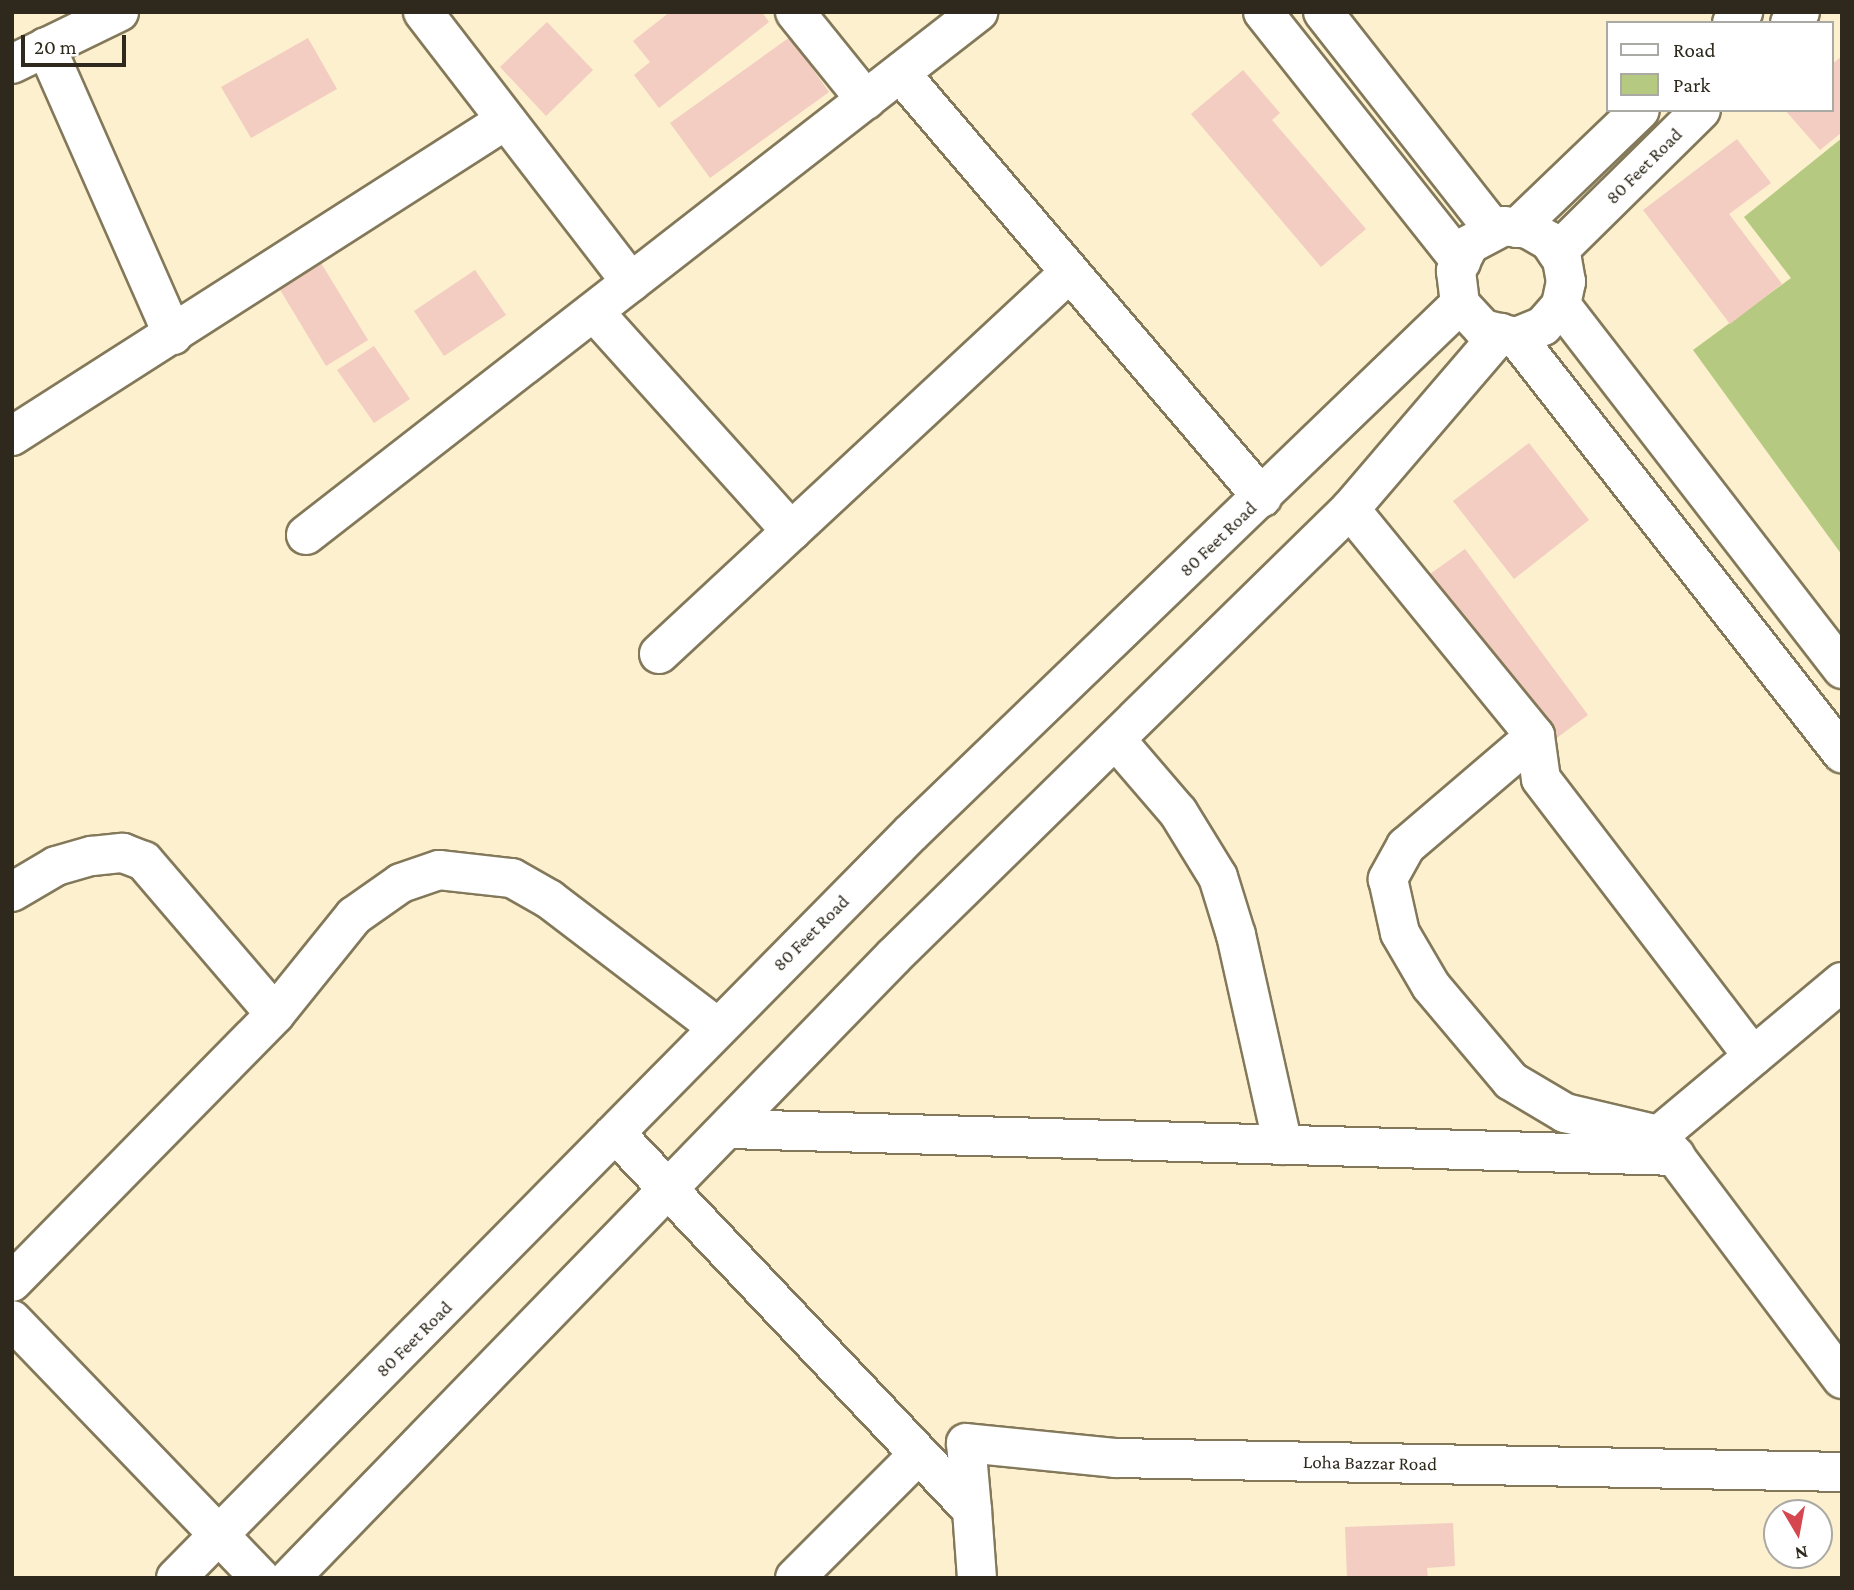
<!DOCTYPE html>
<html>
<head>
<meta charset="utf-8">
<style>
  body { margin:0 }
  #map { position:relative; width:1854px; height:1590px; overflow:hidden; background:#fcf0ce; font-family:"Crimson Pro",serif }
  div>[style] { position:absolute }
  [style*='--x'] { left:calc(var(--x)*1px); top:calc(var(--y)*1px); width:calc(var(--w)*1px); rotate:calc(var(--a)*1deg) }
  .green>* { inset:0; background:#b5ca80 }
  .building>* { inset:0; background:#f3ccc2 }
  .roads { filter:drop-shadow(2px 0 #83795a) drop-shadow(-2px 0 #83795a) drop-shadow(0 2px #83795a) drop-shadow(0 -2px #83795a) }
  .street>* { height:38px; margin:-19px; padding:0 19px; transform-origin:19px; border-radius:19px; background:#fff }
  .secondary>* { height:38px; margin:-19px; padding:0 19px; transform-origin:19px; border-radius:19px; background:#fff }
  span { translate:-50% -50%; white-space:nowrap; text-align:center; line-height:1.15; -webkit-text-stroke:5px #fff; paint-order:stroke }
  .street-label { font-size:19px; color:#2e291c }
  .frame { position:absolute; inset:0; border:14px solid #2e291c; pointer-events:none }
  .legend { position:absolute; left:1606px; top:21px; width:228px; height:91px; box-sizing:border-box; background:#fff; border:2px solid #aba9a4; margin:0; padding:9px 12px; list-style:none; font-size:21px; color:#2e291c }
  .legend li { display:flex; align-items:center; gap:14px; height:35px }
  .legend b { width:35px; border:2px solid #aba9a4 }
  .north { position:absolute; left:1763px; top:1499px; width:70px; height:70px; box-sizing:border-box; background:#fff; border:2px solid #aba9a4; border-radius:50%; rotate:170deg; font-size:19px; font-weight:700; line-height:28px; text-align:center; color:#2e291c }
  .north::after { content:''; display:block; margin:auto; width:24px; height:32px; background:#d6464f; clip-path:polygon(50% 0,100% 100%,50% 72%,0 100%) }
  .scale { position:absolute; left:21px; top:35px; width:105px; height:32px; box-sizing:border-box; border:4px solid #2e291c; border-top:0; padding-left:9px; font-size:21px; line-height:24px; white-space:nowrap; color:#2e291c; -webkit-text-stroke:5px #fff; paint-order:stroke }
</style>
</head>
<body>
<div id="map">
  <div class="green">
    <i style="clip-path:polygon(1842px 138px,1842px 555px,1693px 350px,1791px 278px,1744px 217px)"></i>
  </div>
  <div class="building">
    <i style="clip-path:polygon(670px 12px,762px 12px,769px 22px,659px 108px,634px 75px,650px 62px,633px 41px)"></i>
    <i style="clip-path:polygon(547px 22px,593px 70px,546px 116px,500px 67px)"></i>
    <i style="clip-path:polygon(790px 37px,829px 92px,710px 178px,670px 123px)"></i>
    <i style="clip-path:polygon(308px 38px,337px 89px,251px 138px,221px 87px)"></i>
    <i style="clip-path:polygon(1842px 56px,1842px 132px,1820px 150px,1785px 110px,1831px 110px,1831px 65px)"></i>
    <i style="clip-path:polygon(1243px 70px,1280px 113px,1272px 120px,1366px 229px,1321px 267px,1191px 114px)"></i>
    <i style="clip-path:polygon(1737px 139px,1771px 183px,1729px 214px,1782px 284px,1730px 324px,1643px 210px)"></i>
    <i style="clip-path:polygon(321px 263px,368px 340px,326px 366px,279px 288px)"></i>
    <i style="clip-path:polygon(475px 270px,506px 315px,444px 356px,414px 311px)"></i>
    <i style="clip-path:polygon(374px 346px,410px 399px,374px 423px,337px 370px)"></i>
    <i style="clip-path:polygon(1529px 443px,1589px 520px,1514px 579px,1453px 501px)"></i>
    <i style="clip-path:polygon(1465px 549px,1588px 715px,1547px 745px,1423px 579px)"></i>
    <i style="clip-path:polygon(1453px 1523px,1455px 1566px,1427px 1568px,1428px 1578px,1347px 1578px,1345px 1527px)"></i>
  </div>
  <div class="roads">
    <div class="street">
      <i style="--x:423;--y:12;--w:341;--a:52.4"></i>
      <i style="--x:795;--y:12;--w:113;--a:51.1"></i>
      <i style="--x:46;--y:47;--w:315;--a:66.2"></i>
      <i style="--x:12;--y:64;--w:119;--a:-25.9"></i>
      <i style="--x:900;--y:73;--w:558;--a:49.51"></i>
      <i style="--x:594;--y:312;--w:295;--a:48"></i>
      <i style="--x:12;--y:436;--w:586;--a:-32.61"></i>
      <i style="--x:1350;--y:509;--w:293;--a:50.8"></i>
      <i style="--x:1535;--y:736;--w:170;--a:139.5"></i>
      <i style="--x:1406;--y:846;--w:38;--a:119"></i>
      <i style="--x:1388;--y:879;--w:55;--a:77.5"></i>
      <i style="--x:1400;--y:933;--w:61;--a:59.7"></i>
      <i style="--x:1431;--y:986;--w:124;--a:49.9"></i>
      <i style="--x:1511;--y:1081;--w:63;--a:30.7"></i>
      <i style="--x:1565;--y:1113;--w:97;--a:13.2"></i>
      <i style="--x:306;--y:535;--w:852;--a:-37.89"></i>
      <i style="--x:659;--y:654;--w:558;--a:-42.9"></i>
      <i style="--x:1535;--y:736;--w:43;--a:82.1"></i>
      <i style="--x:1541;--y:779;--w:349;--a:52.6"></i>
      <i style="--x:1116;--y:740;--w:95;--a:49.3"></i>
      <i style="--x:1178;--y:812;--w:76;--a:58.4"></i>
      <i style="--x:1218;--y:877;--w:61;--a:72.8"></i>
      <i style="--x:1236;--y:935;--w:215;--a:77.4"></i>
      <i style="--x:12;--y:892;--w:51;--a:-30.6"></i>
      <i style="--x:56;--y:866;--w:37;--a:-16"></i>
      <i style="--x:92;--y:856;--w:31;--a:-6"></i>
      <i style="--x:123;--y:853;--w:22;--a:21"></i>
      <i style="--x:144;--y:861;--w:201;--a:49.4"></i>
      <i style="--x:1842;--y:982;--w:239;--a:140.1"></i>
      <i style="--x:1659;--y:1135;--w:305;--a:53.1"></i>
      <i style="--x:729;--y:1129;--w:947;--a:1.63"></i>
      <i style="--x:615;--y:1133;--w:519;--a:46.56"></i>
      <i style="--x:972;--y:1510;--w:68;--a:85.8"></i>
      <i style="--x:12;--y:1282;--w:375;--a:-45.5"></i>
      <i style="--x:275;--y:1014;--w:126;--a:-51.1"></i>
      <i style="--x:354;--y:916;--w:57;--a:-35.1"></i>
      <i style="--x:401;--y:883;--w:40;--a:-18.9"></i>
      <i style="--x:439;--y:870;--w:73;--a:6.3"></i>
      <i style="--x:512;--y:878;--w:43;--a:29.6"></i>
      <i style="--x:549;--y:899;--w:211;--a:37.3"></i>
      <i style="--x:12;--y:1320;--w:358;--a:46.1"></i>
      <i style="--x:972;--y:1510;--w:67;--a:-95.1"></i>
      <i style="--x:966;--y:1443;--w:150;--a:5.7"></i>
      <i style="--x:1115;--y:1458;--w:727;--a:1.1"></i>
      <i style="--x:795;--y:1578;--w:175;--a:-45"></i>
    </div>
    <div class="secondary">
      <i style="--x:1263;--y:12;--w:319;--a:51.6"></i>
      <i style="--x:1323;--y:12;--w:276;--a:51.9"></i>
      <i style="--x:1732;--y:23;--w:16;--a:-45"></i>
      <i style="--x:1790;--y:23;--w:15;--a:-48"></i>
      <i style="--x:1517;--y:228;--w:170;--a:-43.8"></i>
      <i style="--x:1557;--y:252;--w:202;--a:-44.6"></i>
      <i style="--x:1561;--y:305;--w:460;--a:52.3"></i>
      <i style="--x:1516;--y:337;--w:29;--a:-22"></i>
      <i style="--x:1543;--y:326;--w:28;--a:-49"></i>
      <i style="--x:1561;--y:305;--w:24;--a:-78"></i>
      <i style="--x:1566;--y:282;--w:22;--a:-100"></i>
      <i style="--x:1562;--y:260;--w:23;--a:-124"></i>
      <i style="--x:1549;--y:241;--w:24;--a:-150"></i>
      <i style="--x:1528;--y:229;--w:24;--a:-173"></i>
      <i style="--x:1504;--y:226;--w:40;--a:152"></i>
      <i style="--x:1469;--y:245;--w:29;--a:117"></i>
      <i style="--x:1456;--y:271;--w:33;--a:83"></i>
      <i style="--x:1460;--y:304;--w:34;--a:47"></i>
      <i style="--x:1483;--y:329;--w:34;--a:14"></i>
      <i style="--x:1516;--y:337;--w:529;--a:51.92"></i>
      <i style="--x:176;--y:1578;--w:1047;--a:-45.39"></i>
      <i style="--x:911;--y:833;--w:762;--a:-43.94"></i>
      <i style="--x:290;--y:1578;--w:866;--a:-45.84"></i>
      <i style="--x:893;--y:957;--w:640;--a:-44.43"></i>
      <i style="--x:1350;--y:509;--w:232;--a:-49.4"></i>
    </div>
  </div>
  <div class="street-label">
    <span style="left:1644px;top:166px;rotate:-45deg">80 Feet Road</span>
    <span style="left:1218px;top:539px;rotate:-44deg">80 Feet Road</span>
    <span style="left:811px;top:933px;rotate:-45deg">80 Feet Road</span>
    <span style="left:414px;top:1339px;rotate:-45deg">80 Feet Road</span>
    <span style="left:1370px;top:1463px;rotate:1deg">Loha Bazzar Road</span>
  </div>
  <div class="frame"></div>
  <ul class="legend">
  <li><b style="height:9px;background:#fff"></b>Road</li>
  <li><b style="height:19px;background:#b5ca80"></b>Park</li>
  </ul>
  <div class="north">N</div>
  <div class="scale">20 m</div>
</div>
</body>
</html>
